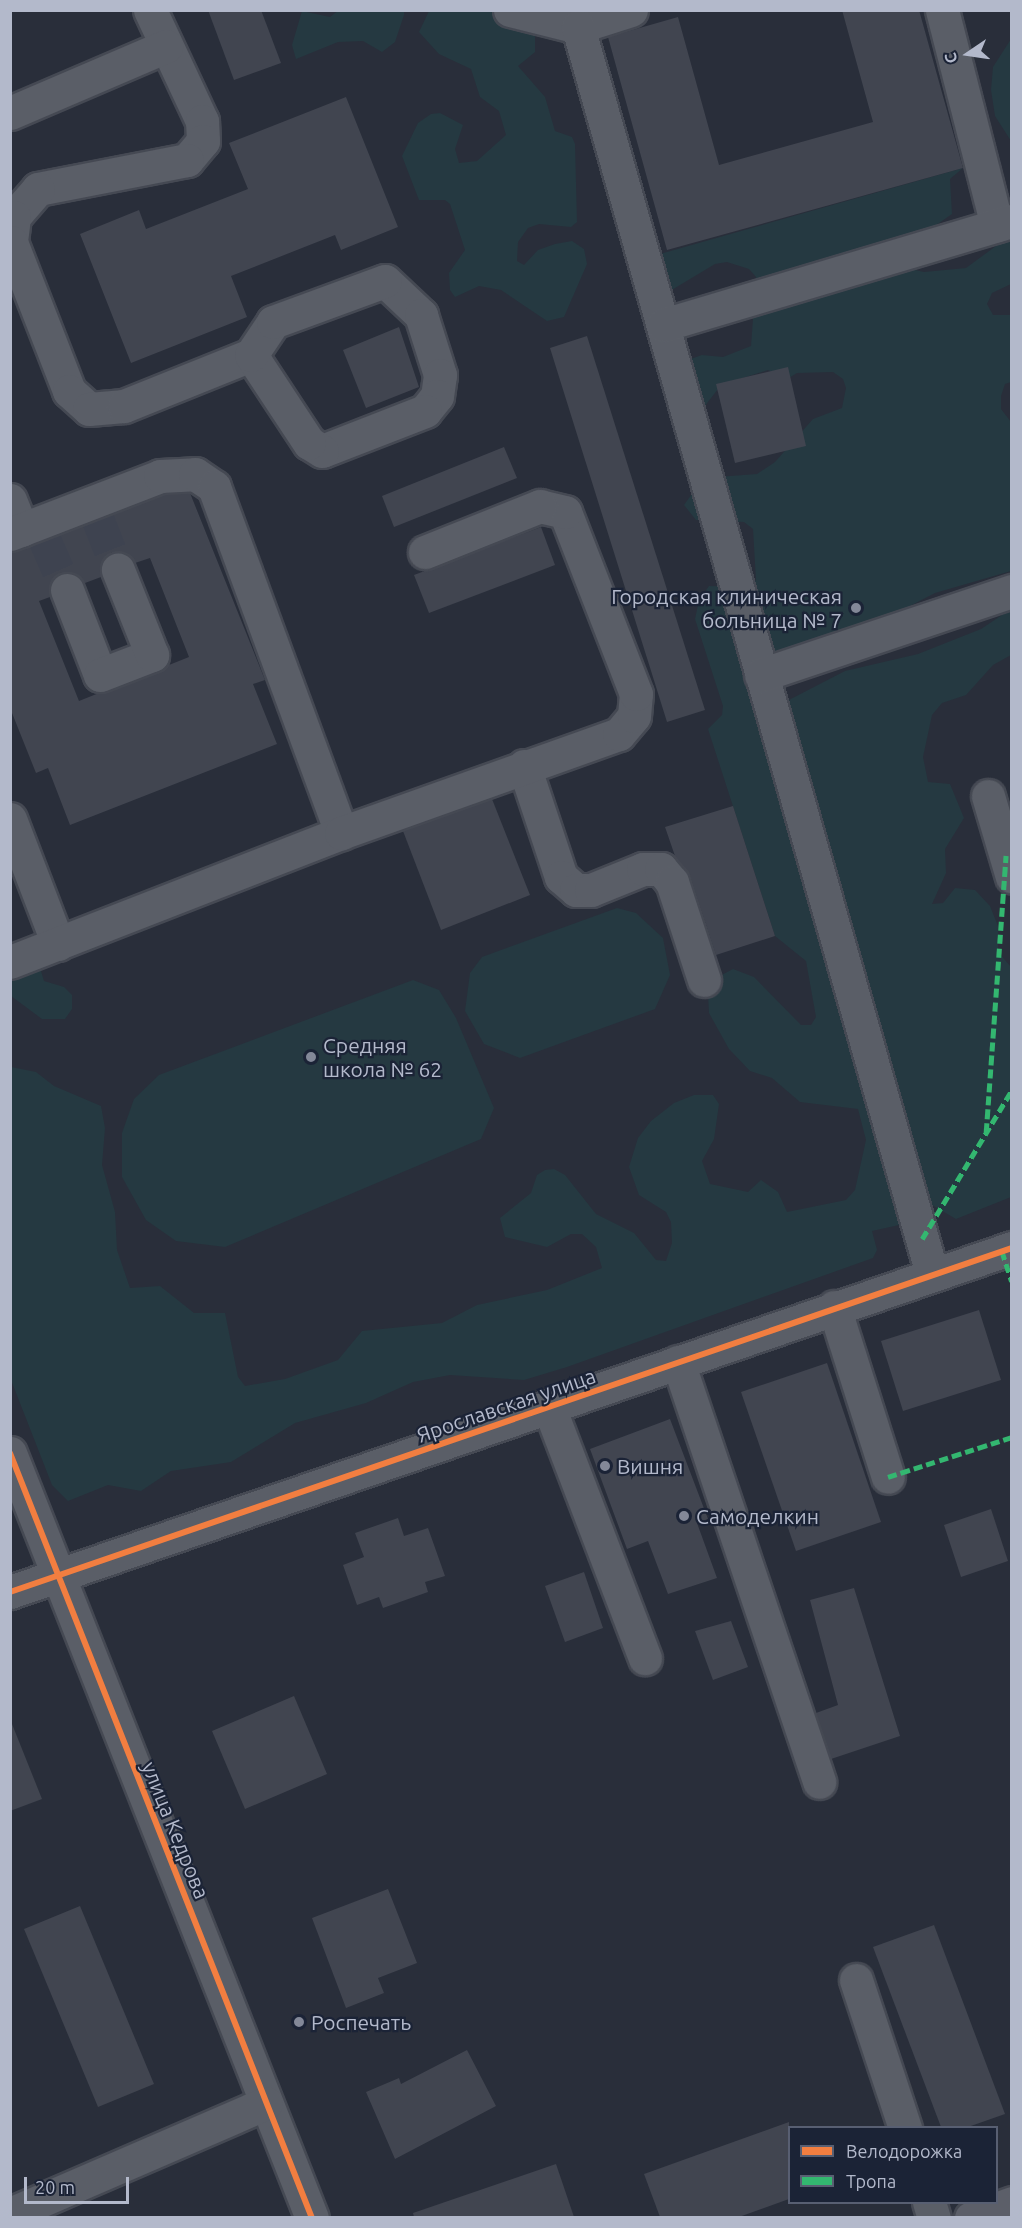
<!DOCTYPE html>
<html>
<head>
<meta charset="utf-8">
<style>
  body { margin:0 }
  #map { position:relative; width:1022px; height:2228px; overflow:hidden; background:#292e3a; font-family:Ubuntu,sans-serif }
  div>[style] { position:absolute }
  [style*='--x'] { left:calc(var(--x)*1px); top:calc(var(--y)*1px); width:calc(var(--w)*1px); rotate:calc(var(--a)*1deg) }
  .green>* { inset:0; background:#253941 }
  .building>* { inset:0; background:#414550 }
  .minor-tunnel>* { height:33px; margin-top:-16.5px; transform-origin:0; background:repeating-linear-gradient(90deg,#3e4350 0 33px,transparent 0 49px) }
  .roads { filter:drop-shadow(2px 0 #454953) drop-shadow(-2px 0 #454953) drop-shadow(0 2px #454953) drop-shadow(0 -2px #454953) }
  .minor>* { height:33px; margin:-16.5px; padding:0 16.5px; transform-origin:16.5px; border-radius:16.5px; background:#5a5e67 }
  .major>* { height:33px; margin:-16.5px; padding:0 16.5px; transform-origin:16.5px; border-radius:16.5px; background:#5c5f69 }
  .quiet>* { height:4.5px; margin-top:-2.25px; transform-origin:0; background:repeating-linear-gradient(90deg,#33b770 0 9px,transparent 0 13.5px) }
  .cycleway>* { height:6px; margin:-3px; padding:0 3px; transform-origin:3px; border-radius:3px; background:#f27e40 }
  .dots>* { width:16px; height:16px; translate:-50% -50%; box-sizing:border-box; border:3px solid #1b2336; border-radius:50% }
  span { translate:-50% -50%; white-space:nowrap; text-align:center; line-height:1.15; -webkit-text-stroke:4.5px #1b2336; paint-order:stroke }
  .poi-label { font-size:21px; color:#b3b9cb }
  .right { translate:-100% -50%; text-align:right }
  .left { translate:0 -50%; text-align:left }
  .street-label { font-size:21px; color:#b3b9cb }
  .frame { position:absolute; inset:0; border:12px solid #b3b9cb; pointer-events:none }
  .legend { position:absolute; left:788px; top:2126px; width:210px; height:78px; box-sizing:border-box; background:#1b2336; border:2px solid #585f72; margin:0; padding:8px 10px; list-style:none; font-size:18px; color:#b3b9cb }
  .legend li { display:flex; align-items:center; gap:12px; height:30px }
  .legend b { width:30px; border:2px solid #585f72 }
  .north { position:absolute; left:938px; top:24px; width:60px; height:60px; -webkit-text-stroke:4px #1b2336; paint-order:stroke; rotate:257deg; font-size:16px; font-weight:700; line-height:24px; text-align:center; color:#b3b9cb }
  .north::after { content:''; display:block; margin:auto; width:21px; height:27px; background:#b3b9cb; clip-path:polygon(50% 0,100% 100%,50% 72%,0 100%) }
  .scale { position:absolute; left:24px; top:2177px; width:105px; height:27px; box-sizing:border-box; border:3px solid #b3b9cb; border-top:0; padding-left:8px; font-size:18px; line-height:21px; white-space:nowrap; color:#b3b9cb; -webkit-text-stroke:4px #1b2336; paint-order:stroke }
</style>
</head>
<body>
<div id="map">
  <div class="green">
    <i style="clip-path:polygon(302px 11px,330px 17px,339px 10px,404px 11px,404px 15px,395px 42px,382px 52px,363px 41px,338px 42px,296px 59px,292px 45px)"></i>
    <i style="clip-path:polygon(429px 11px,517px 11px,535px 26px,535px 52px,518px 66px,545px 97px,555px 131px,572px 137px,575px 144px,577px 222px,571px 227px,539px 224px,528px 228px,518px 242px,517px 261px,524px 265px,538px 250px,555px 244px,572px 241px,584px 249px,587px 264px,564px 317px,547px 321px,501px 290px,479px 286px,455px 297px,450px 290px,449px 273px,465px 250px,450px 204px,445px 200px,419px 200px,402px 156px,418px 123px,431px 114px,440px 113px,463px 125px,455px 149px,459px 163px,477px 161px,506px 135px,499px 111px,480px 97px,471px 69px,439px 54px,419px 32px)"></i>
    <i style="clip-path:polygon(1011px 39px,1012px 141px,1011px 141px,995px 116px,991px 90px,993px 67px)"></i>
    <i style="clip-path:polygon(963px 168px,950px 179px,952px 214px,929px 230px,908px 262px,915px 270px,924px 272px,966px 268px,1011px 235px,1011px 284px,992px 293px,987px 304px,993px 315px,1011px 315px,1011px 382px,1005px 384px,1001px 396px,1001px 409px,1011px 422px,1011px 571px,935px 593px,858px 633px,793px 647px,773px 660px,783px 703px,845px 671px,918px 654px,981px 629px,1011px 609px,1011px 655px,993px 665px,966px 695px,942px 703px,932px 715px,923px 757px,928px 782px,950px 784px,964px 818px,945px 849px,946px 873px,932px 904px,943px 903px,955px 888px,975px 890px,990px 906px,998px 926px,998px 952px,1011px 967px,1011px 1197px,956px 1219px,932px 1205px,908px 1223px,872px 1231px,877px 1250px,873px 1258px,567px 1367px,524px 1380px,450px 1375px,413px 1382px,366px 1403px,295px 1423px,231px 1462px,171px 1471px,141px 1491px,108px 1485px,68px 1501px,52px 1485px,11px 1380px,11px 1067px,36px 1072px,54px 1086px,101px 1106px,105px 1128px,102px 1165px,115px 1212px,117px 1250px,130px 1288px,160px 1286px,194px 1313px,225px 1313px,238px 1377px,245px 1386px,285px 1379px,338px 1360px,362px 1331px,442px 1323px,477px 1305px,547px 1290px,602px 1268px,596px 1247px,582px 1234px,571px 1234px,547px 1247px,505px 1237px,500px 1218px,531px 1193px,537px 1175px,545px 1170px,554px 1169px,565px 1175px,596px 1214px,634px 1233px,656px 1260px,666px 1261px,672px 1243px,671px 1222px,666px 1212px,639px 1195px,629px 1167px,638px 1138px,651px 1121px,674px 1103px,694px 1095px,713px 1095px,719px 1104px,714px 1139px,702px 1161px,710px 1184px,748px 1192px,761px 1180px,778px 1192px,787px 1212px,846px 1200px,855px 1190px,866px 1140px,858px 1109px,800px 1102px,772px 1078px,750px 1071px,729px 1049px,709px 1013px,708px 994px,716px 978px,733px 969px,754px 977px,801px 1025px,811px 1025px,816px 1017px,806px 961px,775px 936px,708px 729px,722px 715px,723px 706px,695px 619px,699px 600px,709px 586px,750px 587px,756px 580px,753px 529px,744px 522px,696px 520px,684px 505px,694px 491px,717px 477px,757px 474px,775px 462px,813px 419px,842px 408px,846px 388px,843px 379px,833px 372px,797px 373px,787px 379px,768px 370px,721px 385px,698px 415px,682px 362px,702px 355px,723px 357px,751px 346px,756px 277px,749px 269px,727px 262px,715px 264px,670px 291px,647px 234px,660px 254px)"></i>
    <i style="clip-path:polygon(617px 908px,636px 913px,663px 938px,670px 975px,655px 1009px,520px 1058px,484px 1044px,465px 1011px,470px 973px,482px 957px)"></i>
    <i style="clip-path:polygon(10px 956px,37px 958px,44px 981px,64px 987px,72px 995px,72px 1009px,65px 1019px,42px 1019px,11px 996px)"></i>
    <i style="clip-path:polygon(413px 980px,439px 990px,456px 1018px,494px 1108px,481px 1139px,225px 1247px,176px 1241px,146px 1220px,122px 1177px,122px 1133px,134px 1099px,159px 1075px)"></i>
  </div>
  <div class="building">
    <i style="clip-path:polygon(208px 10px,261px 10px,281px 63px,234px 80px)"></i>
    <i style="clip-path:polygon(842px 10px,919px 10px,963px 168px,667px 250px,608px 37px,678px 17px,719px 165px,873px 122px)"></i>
    <i style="clip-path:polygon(346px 97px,398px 227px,341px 250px,335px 235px,231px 276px,247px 317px,131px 363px,80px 234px,139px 210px,146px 229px,248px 189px,229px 143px)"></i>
    <i style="clip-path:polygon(399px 327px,419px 387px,366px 408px,343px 350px)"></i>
    <i style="clip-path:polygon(587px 336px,705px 710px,667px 722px,550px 348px)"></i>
    <i style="clip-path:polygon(788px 367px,806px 446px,735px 463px,716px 384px)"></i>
    <i style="clip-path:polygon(504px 447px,517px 478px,394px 527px,382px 496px)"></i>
    <i style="clip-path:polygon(evenodd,190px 493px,265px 680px,253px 684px,277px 744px,70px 825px,48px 768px,36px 773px,10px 708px,10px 552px,164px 495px,190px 493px,112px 552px,129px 555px,135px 563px,150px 558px,189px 657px,79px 701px,39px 601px,50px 597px,49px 587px,60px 573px,70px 572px,85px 583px,101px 577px,103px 559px,112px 552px)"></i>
    <i style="clip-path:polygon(541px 527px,555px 565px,429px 613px,414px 575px)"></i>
    <i style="clip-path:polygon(492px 799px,530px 895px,441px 930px,403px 831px)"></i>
    <i style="clip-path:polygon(733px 806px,775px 936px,716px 955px,690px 876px,675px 856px,665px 827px)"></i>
    <i style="clip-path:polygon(979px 1310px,1001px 1380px,903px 1411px,881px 1341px)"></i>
    <i style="clip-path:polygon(827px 1363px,881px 1522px,796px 1551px,741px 1392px)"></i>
    <i style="clip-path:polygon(670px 1419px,708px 1519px,697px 1523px,717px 1578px,668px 1594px,648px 1541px,627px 1549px,590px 1449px)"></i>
    <i style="clip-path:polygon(991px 1509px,1008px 1561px,961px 1577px,944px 1525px)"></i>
    <i style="clip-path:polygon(398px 1518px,404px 1536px,428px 1528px,445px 1576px,425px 1582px,428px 1592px,383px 1608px,379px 1597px,357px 1605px,343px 1565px,364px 1557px,355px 1533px)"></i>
    <i style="clip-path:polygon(584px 1572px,603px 1628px,565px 1642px,545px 1586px)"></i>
    <i style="clip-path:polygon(854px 1588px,900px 1736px,831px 1759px,816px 1713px,838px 1705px,810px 1600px)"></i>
    <i style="clip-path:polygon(731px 1621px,748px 1667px,713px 1680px,695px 1631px)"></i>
    <i style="clip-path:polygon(294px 1696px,327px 1774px,245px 1809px,212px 1731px)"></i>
    <i style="clip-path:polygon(12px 1724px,42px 1799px,10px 1811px,10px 1725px)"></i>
    <i style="clip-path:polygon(388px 1889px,417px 1963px,378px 1978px,384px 1993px,346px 2008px,312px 1918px)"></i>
    <i style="clip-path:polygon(80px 1906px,154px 2084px,98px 2107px,24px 1929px)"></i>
    <i style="clip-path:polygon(934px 1925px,1005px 2114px,968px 2127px,941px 2127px,873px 1947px)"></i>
    <i style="clip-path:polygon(467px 2050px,496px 2106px,395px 2159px,366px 2092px,399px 2078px,401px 2084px)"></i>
    <i style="clip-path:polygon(789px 2122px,789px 2199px,739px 2217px,660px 2217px,644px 2174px)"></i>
    <i style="clip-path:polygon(556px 2164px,574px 2217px,414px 2217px,413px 2213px)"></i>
  </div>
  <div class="minor-tunnel">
    <i style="--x:98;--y:519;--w:55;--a:68.6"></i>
    <i style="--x:45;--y:540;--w:55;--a:66.3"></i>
  </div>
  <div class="roads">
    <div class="minor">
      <i style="--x:150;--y:10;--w:123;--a:64.9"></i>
      <i style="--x:202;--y:121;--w:20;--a:87"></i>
      <i style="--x:203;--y:141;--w:25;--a:130"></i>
      <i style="--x:187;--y:160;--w:152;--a:169"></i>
      <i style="--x:38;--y:189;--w:37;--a:131"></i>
      <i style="--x:14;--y:217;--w:25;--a:97"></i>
      <i style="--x:11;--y:242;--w:160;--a:68.7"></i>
      <i style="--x:69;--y:391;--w:27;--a:42"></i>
      <i style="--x:89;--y:409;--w:35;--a:-5"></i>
      <i style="--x:124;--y:406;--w:137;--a:-21.9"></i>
      <i style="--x:510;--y:10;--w:70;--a:14"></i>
      <i style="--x:631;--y:10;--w:56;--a:162.2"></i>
      <i style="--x:578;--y:27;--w:1296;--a:74.15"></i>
      <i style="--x:942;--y:10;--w:222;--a:75.7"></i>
      <i style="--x:10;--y:113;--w:170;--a:-23.2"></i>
      <i style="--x:385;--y:281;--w:50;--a:43.4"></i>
      <i style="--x:421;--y:315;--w:63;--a:72.4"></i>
      <i style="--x:440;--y:375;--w:21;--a:98"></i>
      <i style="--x:437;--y:396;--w:19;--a:129"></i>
      <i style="--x:425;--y:411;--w:110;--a:158.8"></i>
      <i style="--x:322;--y:451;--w:15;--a:-148"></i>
      <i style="--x:309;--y:443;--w:105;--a:-123.4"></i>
      <i style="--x:251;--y:355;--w:40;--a:-56"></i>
      <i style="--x:273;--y:322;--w:119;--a:-20.1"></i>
      <i style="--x:663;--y:325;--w:364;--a:-16.6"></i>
      <i style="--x:10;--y:500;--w:32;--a:68"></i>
      <i style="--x:10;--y:534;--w:161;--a:-21.1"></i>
      <i style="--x:160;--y:476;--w:35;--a:-3"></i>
      <i style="--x:195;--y:474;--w:23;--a:34"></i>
      <i style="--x:214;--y:487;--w:369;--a:69.8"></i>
      <i style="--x:67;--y:590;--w:91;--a:68.8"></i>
      <i style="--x:100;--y:675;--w:56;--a:-21"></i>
      <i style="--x:152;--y:655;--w:92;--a:-111.8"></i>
      <i style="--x:761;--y:675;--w:265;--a:-18.5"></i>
      <i style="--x:524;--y:766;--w:117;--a:71.6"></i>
      <i style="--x:561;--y:877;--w:20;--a:41"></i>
      <i style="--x:576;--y:890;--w:15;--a:0"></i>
      <i style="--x:591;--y:890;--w:56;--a:-22"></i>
      <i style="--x:643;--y:869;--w:18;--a:0"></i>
      <i style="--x:661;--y:869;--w:17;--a:50"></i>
      <i style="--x:672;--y:882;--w:103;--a:71.9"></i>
      <i style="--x:988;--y:796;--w:84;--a:73.5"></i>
      <i style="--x:10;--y:819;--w:134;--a:69"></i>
      <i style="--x:10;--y:962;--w:355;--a:-21.3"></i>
      <i style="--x:341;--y:833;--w:295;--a:-19.6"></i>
      <i style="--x:619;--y:734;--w:23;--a:-50"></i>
      <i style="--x:634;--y:716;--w:22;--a:-85"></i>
      <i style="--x:636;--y:694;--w:195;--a:-111.3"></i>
      <i style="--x:565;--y:512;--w:26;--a:-167"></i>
      <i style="--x:540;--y:506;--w:124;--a:158.2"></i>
      <i style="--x:834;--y:1307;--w:178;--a:72.4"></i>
      <i style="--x:678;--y:1362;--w:443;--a:71.4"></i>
      <i style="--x:549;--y:1407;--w:269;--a:69.1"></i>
      <i style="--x:10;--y:1453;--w:822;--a:68.46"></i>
      <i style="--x:10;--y:1592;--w:1059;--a:-18.95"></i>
      <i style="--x:856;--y:1980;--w:156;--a:71.7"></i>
      <i style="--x:929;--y:2202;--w:17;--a:73"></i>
      <i style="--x:10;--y:2214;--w:279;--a:-23.4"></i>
    </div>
    <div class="major">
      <i style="--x:971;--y:2218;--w:44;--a:-20.1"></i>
    </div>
  </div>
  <div class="quiet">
    <i style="--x:986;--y:1132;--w:277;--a:-85.9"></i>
    <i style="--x:922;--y:1239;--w:174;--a:-58.9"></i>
    <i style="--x:1002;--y:1251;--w:32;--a:72"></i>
    <i style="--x:888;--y:1477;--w:130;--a:-17.9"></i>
  </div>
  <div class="cycleway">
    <i style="--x:10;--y:1453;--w:822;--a:68.46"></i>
    <i style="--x:10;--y:1592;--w:1059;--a:-18.95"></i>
  </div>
  <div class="dots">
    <i style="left:856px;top:608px;background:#838898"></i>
    <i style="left:311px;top:1057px;background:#838898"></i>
    <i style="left:605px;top:1466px;background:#838898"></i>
    <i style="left:684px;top:1516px;background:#838898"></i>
    <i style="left:299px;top:2022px;background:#838898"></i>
  </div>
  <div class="poi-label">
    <span class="right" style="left:842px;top:608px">Городская клиническая<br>больница № 7</span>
    <span class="left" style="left:323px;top:1057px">Средняя<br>школа № 62</span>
    <span class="left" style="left:617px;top:1466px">Вишня</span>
    <span class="left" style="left:696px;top:1516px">Самоделкин</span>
    <span class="left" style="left:311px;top:2022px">Роспечать</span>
  </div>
  <div class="street-label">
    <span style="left:506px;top:1405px;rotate:-19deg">Ярославская улица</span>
    <span style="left:176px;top:1830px;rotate:68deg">улица Кедрова</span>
  </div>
  <div class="frame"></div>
  <ul class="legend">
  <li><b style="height:8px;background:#f27e40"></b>Велодорожка</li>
  <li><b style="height:8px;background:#33b770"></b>Тропа</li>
  </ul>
  <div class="north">С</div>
  <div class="scale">20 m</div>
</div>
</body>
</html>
